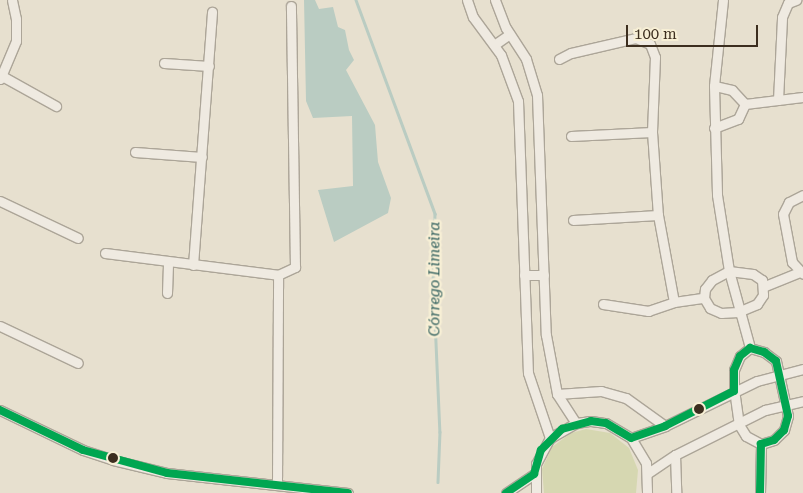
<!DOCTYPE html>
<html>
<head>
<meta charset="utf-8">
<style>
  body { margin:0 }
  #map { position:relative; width:803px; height:493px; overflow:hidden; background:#e7e0cf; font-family:"Roboto Serif",serif }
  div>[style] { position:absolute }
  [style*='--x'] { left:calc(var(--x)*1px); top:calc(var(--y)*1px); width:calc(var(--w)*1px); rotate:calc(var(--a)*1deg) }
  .green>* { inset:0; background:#d6d7b1 }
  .water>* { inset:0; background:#baccc2 }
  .stream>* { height:2.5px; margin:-1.25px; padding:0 1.25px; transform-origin:1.25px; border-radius:1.25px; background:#baccc2 }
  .roads { filter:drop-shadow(1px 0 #aca598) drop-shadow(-1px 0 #aca598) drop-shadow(0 1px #aca598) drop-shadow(0 -1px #aca598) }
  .minor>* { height:9px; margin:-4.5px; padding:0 4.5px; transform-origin:4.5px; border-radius:4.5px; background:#efeae1 }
  .bus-1>* { height:8px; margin:-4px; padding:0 4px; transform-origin:4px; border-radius:4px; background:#00a651 }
  .dots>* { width:14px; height:14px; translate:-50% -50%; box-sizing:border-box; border:2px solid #f7efd5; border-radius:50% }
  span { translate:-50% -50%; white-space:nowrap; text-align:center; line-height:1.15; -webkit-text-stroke:5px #f7efd5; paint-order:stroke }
  .water-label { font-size:15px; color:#2d5d5b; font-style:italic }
  .scale { position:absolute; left:626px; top:25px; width:132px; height:22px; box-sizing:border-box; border:2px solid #3c2e1f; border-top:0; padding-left:6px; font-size:15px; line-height:18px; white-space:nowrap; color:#3c2e1f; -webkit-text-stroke:4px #f7efd5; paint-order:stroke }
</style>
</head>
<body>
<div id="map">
  <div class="green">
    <i style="clip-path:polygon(586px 429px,610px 433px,629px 448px,638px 470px,636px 493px,544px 493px,542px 469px,552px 447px,571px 433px)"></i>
  </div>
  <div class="water">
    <i style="clip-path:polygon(304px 0,315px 0,319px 9px,333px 7px,338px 27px,345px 30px,349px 50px,354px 60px,346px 70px,375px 125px,378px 162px,391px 198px,388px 213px,334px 242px,318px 190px,353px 186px,352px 116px,313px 118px,306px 101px)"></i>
  </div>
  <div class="stream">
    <i style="--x:356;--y:0;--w:228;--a:69.7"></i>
    <i style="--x:435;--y:214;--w:60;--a:91.9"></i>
    <i style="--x:433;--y:274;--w:158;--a:87.5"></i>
    <i style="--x:440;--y:432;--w:50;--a:92.3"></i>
  </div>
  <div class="roads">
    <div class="minor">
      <i style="--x:467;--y:0;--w:18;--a:71"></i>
      <i style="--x:473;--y:17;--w:47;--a:53.6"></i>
      <i style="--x:501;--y:55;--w:49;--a:69.7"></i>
      <i style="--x:518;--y:101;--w:272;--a:87.9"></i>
      <i style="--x:528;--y:373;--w:69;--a:71.3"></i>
      <i style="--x:495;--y:0;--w:30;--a:69"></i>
      <i style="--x:506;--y:28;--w:37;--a:57"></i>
      <i style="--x:526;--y:59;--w:38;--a:73"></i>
      <i style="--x:537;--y:95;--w:240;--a:87.9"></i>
      <i style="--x:546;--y:335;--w:60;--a:79.4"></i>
      <i style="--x:557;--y:394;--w:35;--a:57"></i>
      <i style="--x:723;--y:0;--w:86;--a:96"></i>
      <i style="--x:714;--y:86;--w:109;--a:88.4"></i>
      <i style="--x:717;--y:195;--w:77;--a:81"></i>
      <i style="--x:729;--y:271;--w:80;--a:74.7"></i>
      <i style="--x:494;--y:45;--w:19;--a:-35"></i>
      <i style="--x:559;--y:59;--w:13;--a:-27"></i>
      <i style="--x:571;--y:53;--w:67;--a:-13"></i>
      <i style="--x:636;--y:38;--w:15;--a:23"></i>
      <i style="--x:650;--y:44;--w:14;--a:69"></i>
      <i style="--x:655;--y:57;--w:75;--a:92.3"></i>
      <i style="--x:652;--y:132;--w:83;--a:85.9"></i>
      <i style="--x:658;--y:215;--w:88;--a:79.6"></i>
      <i style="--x:164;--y:63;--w:45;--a:3.8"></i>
      <i style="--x:2;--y:76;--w:62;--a:29.1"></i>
      <i style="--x:0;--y:79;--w:41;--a:-67.2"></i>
      <i style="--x:16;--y:41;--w:22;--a:-90"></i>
      <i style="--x:16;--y:19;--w:19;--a:-102"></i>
      <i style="--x:778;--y:100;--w:83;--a:-87.2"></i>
      <i style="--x:782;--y:17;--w:15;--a:-67"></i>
      <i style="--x:788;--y:3;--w:9;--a:-21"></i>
      <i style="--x:745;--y:104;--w:58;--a:-6.9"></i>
      <i style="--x:714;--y:128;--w:26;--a:-21"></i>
      <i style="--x:738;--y:119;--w:17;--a:-65"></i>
      <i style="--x:745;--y:104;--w:19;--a:-133"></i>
      <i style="--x:732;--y:90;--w:18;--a:-167"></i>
      <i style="--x:571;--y:136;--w:81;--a:-2.8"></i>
      <i style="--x:135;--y:152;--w:67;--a:4.3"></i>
      <i style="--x:803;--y:195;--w:16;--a:153"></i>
      <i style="--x:789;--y:202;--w:13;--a:117"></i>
      <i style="--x:783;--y:214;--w:49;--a:79.4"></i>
      <i style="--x:792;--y:262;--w:16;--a:47"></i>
      <i style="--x:0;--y:201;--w:86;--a:25.4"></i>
      <i style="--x:573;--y:220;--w:85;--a:-3.4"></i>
      <i style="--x:105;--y:253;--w:174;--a:7.2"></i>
      <i style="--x:278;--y:275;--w:19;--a:-25"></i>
      <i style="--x:295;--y:267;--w:261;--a:-90.9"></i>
      <i style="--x:193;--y:265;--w:254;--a:-85.7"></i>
      <i style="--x:729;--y:271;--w:24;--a:7"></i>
      <i style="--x:753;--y:274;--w:11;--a:34"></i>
      <i style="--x:762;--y:280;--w:15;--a:86"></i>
      <i style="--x:763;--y:295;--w:11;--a:124"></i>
      <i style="--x:757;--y:304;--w:21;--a:157"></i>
      <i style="--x:738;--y:312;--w:17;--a:177"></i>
      <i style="--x:721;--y:313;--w:12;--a:-156"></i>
      <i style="--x:710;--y:308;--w:12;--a:-121"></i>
      <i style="--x:704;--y:298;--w:9;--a:-84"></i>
      <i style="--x:705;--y:289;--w:11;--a:-52"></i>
      <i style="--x:712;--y:280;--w:19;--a:-28"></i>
      <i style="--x:524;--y:275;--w:20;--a:0"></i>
      <i style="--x:765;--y:286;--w:38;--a:-22"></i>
      <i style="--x:167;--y:293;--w:31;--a:-88"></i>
      <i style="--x:603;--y:304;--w:46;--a:8.8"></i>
      <i style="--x:648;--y:311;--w:28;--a:-19"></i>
      <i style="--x:674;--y:302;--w:30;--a:-8"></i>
      <i style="--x:0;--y:326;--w:86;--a:25.4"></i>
      <i style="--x:750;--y:348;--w:15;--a:16"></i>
      <i style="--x:764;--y:352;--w:15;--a:37"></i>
      <i style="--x:776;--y:361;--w:56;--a:77.7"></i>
      <i style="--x:788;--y:416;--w:15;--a:106"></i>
      <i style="--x:784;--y:430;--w:14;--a:135"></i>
      <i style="--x:774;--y:440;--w:14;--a:163"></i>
      <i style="--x:761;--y:444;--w:17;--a:-152"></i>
      <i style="--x:746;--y:436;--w:13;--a:-122"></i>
      <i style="--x:739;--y:425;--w:34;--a:-98"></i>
      <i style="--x:734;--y:391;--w:21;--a:-90"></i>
      <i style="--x:734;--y:370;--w:15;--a:-67"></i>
      <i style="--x:740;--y:356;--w:13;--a:-39"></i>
      <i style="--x:557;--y:394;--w:44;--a:-3.9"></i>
      <i style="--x:601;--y:391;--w:26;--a:16"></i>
      <i style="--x:626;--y:398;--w:48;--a:35.7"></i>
      <i style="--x:0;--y:410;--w:92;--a:25.7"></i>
      <i style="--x:83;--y:450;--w:32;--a:18"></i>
      <i style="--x:113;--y:460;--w:56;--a:13.5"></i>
      <i style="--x:167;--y:473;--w:182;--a:6.3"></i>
      <i style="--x:631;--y:438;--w:36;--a:-19"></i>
      <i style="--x:665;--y:426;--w:102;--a:-26.1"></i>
      <i style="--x:757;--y:381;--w:48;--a:-14.6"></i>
      <i style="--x:675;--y:455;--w:38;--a:88"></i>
      <i style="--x:648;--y:473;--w:32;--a:-34"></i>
      <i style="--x:675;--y:455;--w:101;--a:-26.6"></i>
      <i style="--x:765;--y:410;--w:39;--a:-13"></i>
      <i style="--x:277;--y:485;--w:210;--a:-89.7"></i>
      <i style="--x:506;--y:493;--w:34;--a:-34"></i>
      <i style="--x:536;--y:493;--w:29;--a:-90"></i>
      <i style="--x:536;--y:464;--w:30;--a:-62"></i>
      <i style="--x:550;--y:438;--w:30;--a:-30"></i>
      <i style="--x:576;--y:423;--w:15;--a:-8"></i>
      <i style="--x:591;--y:421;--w:15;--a:8"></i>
      <i style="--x:606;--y:423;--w:29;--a:31"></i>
      <i style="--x:631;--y:438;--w:29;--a:59"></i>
      <i style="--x:646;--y:463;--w:30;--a:88"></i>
      <i style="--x:760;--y:493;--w:49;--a:-88.8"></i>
    </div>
  </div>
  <div class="bus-1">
    <i style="--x:0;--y:410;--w:92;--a:25.7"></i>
    <i style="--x:83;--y:450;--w:87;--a:15.3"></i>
    <i style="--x:167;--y:473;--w:182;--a:6.3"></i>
    <i style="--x:506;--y:493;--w:34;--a:-34"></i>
    <i style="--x:534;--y:474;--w:25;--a:-74"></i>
    <i style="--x:541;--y:450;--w:30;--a:-45"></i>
    <i style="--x:562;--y:429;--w:30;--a:-15"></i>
    <i style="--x:591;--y:421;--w:15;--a:8"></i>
    <i style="--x:606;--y:423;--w:29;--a:31"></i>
    <i style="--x:631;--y:438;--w:36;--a:-19"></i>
    <i style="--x:665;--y:426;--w:77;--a:-26.9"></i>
    <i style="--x:734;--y:391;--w:21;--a:-90"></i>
    <i style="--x:734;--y:370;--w:15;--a:-67"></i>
    <i style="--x:740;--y:356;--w:13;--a:-39"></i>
    <i style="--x:750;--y:348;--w:15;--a:16"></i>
    <i style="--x:764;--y:352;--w:15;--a:37"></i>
    <i style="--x:776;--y:361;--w:56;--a:77.7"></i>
    <i style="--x:788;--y:416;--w:15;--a:106"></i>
    <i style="--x:784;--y:430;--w:14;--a:135"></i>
    <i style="--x:774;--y:440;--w:14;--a:163"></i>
    <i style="--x:761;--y:444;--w:49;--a:91.2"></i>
  </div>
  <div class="dots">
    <i style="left:699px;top:409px;background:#3c2e1f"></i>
    <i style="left:113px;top:458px;background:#3c2e1f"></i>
  </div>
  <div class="water-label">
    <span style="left:435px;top:279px;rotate:-90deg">Córrego Limeira</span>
  </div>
  <div class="scale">100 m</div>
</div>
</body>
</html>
